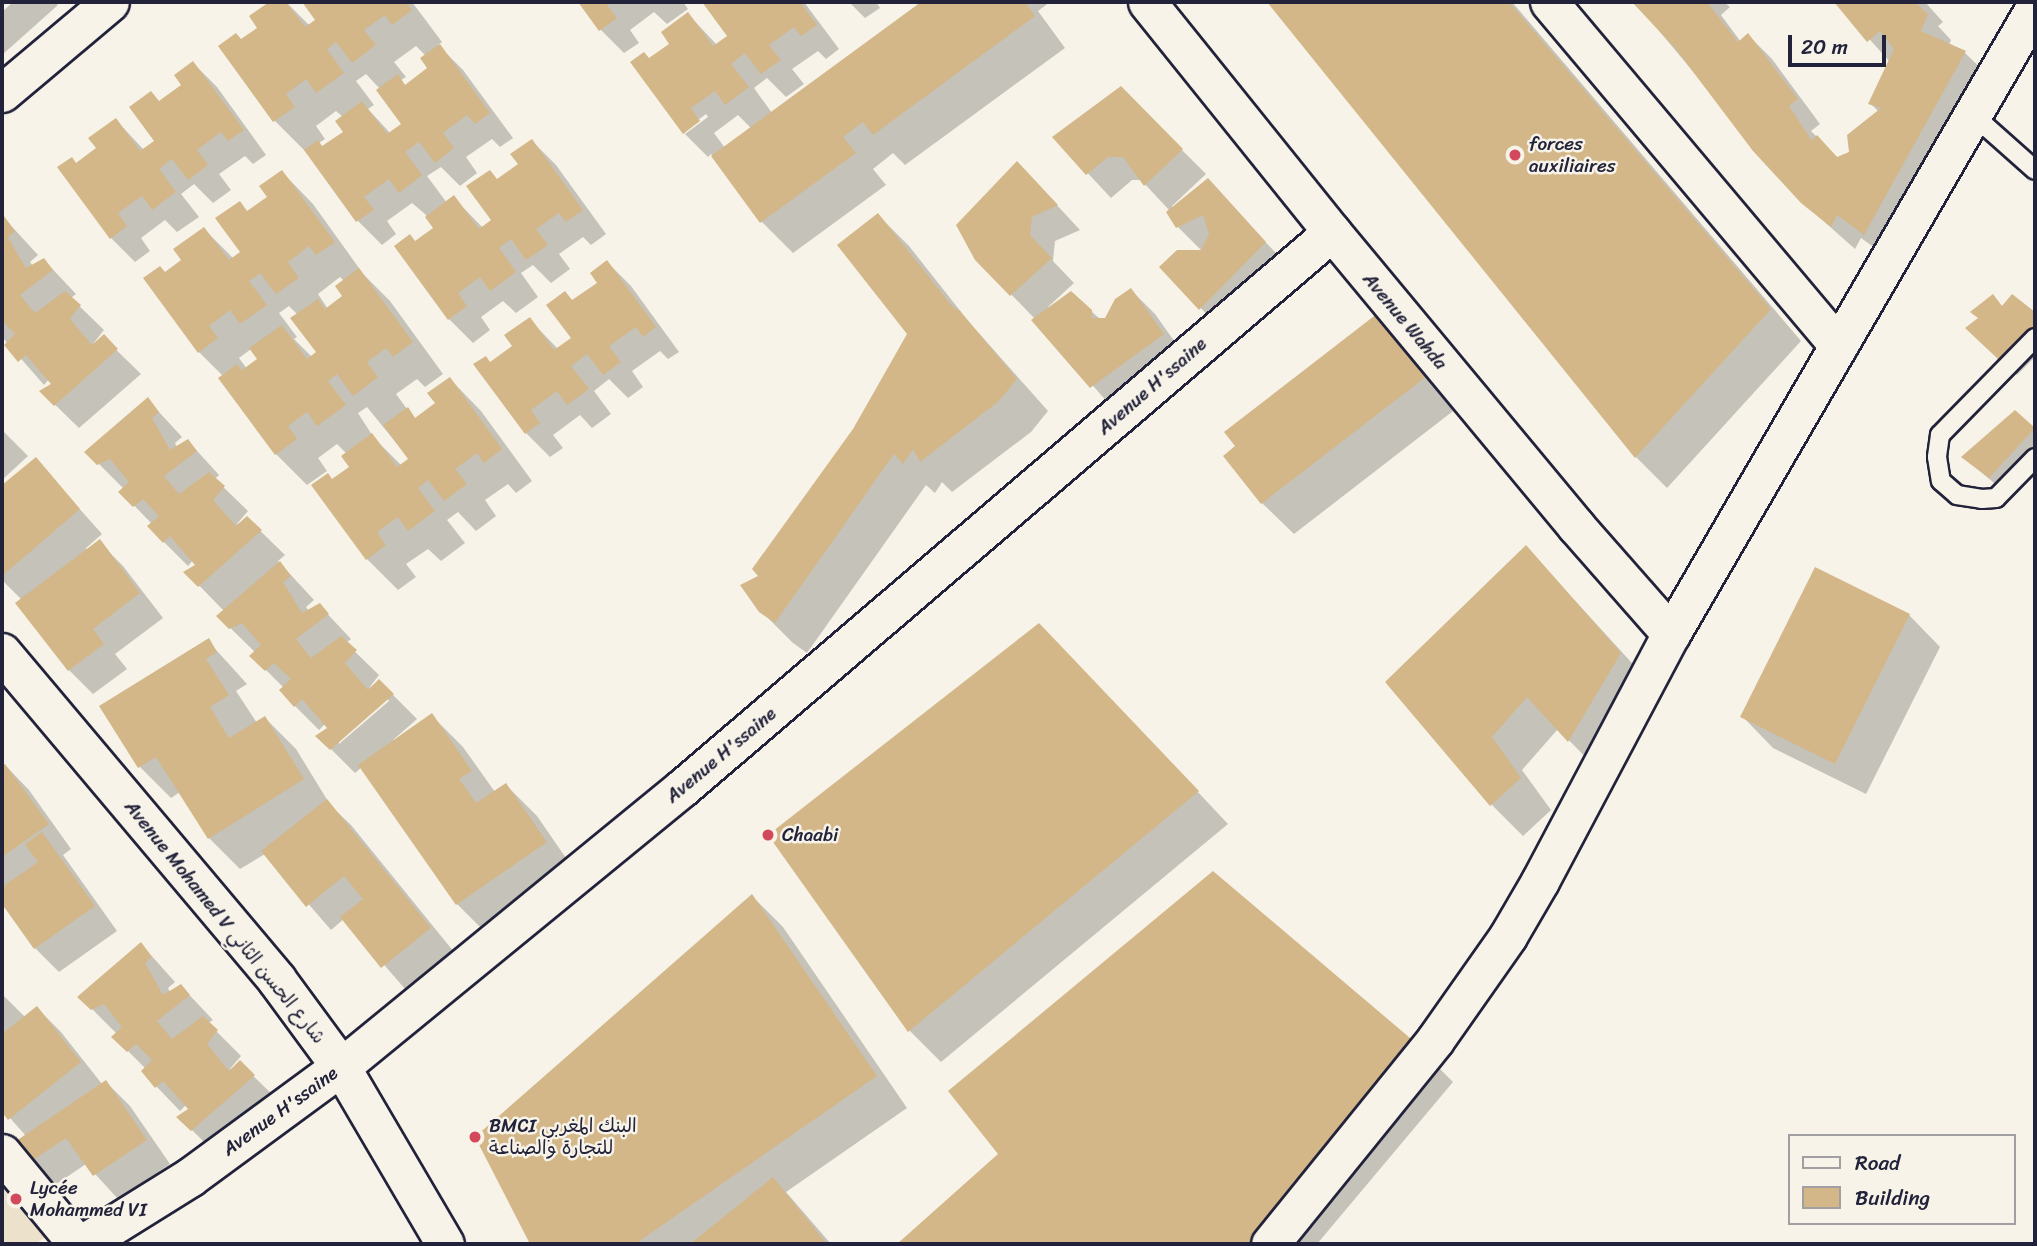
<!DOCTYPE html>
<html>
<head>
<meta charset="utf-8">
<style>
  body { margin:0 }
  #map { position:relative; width:2037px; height:1246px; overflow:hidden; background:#f7f3e8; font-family:Sriracha,"Playpen Sans Arabic",sans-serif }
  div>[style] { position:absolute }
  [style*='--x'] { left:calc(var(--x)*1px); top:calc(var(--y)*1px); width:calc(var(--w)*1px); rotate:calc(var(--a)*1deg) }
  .built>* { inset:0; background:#ece1cb }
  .shadow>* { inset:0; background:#0003 }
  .building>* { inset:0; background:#d3b788 }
  .roads { filter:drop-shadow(2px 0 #22223b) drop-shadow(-2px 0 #22223b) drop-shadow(0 2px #22223b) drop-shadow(0 -2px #22223b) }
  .lane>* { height:18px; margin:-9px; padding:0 9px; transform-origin:9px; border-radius:9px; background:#f7f3e8 }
  .street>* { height:37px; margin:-18.5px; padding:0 18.5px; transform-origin:18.5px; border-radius:18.5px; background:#f7f3e8 }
  .secondary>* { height:38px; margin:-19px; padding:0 19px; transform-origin:19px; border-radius:19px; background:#f7f3e8 }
  .dots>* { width:19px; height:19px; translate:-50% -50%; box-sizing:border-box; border:4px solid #f7f3e8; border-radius:50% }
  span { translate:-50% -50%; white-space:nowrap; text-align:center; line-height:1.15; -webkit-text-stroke:5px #f7f3e8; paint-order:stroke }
  .poi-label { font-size:19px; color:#22223b }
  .left { translate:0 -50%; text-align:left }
  .street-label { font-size:19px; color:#22223b }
  .frame { position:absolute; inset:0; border:4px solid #22223b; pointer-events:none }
  .legend { position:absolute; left:1788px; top:1134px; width:228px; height:91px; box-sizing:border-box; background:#f7f3e8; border:2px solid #a29fa3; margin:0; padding:9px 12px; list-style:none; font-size:21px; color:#22223b }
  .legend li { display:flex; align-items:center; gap:14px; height:35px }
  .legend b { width:35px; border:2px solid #a29fa3 }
  .scale { position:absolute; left:1788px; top:35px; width:98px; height:32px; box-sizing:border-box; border:4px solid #22223b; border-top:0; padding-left:9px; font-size:21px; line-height:24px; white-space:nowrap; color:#22223b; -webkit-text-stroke:5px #f7f3e8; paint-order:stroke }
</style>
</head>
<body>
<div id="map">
  <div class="built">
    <i style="clip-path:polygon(2px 1166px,57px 1231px,34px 1244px,2px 1244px)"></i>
  </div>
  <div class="shadow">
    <i style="clip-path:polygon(13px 2px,55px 2px,58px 5px,2px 55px,2px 12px)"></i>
    <i style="clip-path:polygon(evenodd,272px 2px,286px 2px,310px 26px,318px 21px,304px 2px,412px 2px,442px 42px,438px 45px,463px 70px,513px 138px,500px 147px,492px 139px,466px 157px,477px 173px,460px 186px,441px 167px,427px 176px,447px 203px,454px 198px,483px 228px,494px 221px,498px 180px,520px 164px,532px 141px,556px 165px,606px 234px,591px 245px,583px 237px,559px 254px,570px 269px,551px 283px,533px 265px,521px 273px,538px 297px,516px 313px,503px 301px,481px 317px,490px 330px,473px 343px,449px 319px,416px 243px,435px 228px,425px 214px,412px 203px,387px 221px,396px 234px,382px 245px,358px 221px,306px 152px,275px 121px,242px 41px,259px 28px,251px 17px,272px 2px,416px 46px,426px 56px,430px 69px,406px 86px,401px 80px,406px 77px,394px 62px,416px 46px,272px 2px,366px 74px,380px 89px,403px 124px,391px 134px,368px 109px,374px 105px,356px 81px,366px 74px,272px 2px,336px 111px,343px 117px,345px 132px,323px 148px,319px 143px,325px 139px,316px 126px,336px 111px)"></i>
    <i style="clip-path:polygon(580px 2px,683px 2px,688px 9px,667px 24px,654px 12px,630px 30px,639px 43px,624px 53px,600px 29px)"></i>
    <i style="clip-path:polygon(evenodd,705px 2px,804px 2px,839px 49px,826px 59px,818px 51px,792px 69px,804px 84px,786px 97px,767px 78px,754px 88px,772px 113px,924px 2px,1050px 2px,1038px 11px,1065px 48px,905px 165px,893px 153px,873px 169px,886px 185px,793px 253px,762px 222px,711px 154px,708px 157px,685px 134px,708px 117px,706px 114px,685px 130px,685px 134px,633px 62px,650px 60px,671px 44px,688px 14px,717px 45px,730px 36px,705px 2px,738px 115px,751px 128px,725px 148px,714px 133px,738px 115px)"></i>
    <i style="clip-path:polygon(849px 2px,876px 2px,880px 8px,865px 18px)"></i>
    <i style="clip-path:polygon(1270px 2px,1512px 2px,1801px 341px,1667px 488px,1636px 457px)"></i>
    <i style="clip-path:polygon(1635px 2px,1724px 2px,1730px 7px,1721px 15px,1741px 42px,1748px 35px,1772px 59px,1820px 124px,1811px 131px,1838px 158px,1851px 153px,1879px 112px,1870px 103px,1890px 62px,1836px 2px,1925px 2px,1943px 22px,1938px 26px,1951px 40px,1949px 45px,1965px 53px,1989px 76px,1889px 258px,1861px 238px,1855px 249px,1802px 202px)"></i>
    <i style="clip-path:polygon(193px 63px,217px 87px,266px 155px,253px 164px,245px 156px,219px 174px,231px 190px,213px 203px,194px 184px,181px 194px,199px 217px,177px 232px,165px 220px,141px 238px,150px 251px,135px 262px,111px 238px,60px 167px,77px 164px,98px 149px,116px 120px,144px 150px,157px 141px,160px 103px,183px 86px)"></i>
    <i style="clip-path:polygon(1121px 89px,1206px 174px,1172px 206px,1173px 208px,1208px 181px,1289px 267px,1224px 332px,1161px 267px,1202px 251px,1178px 227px,1170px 211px,1141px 180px,1132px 180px,1111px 198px,1054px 137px)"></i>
    <i style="clip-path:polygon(evenodd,282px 172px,313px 204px,364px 275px,390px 301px,443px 374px,425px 387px,417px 379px,396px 394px,407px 409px,416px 419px,437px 403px,450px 379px,481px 411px,532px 481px,516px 493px,508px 484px,485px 500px,496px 516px,476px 531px,458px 512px,447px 520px,465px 543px,441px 561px,428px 549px,406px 564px,416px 577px,398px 590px,367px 559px,333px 481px,352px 467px,347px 454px,337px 444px,318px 458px,327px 471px,307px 485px,276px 454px,223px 376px,199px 352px,145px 279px,166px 274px,184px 260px,204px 229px,234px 259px,242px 253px,239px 203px,248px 212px,269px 197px,282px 172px,340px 277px,344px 281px,345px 296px,328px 309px,318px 294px,340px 277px,282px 172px,289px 306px,298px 315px,318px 352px,312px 357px,294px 339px,297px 337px,279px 313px,289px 306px,282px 172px,251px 349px,260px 360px,247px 369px,239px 358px,251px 349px,282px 172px,367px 407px,410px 460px,402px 466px,374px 438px,358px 413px,367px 407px)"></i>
    <i style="clip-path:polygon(1041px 188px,1080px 230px,1055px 241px,1053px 261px,1074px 283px,1048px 307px,1049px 309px,1091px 311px,1100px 319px,1106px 319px,1131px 290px,1155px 314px,1187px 359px,1115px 411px,1035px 319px,977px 259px)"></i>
    <i style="clip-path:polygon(878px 215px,909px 246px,969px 322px,1048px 411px,1031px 432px,952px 492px,942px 482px,935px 493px,926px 485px,807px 653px,793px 643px,761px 611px,760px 577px,855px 429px,909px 334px)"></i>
    <i style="clip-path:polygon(4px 218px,38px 255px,30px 262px,33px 266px,44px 260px,76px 294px,71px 298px,104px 330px,93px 344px,103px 337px,141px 374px,79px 428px,42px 392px,54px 384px,49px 379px,44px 385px,2px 337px,2px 221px)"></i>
    <i style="clip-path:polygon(607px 262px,631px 286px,679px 352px,668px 359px,660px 351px,632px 371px,643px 387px,628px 398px,609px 379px,594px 391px,611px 414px,592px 428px,580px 415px,553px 435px,563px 448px,550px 457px,526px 433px,476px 365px,491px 363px,515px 346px,529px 319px,558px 349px,573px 339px,565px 293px,574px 302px,600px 283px)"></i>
    <i style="clip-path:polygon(1992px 296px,2003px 307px,2013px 296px,2035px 315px,2035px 357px,2017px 375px,1984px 344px,1980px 319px)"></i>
    <i style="clip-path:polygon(1378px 315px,1457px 408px,1294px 534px,1262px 503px,1226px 456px)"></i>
    <i style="clip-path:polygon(evenodd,148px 400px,182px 437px,175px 443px,177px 447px,188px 441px,219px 475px,215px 479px,248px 511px,236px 525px,247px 518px,285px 555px,278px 561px,314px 600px,306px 607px,309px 611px,319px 605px,351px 639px,346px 643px,379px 675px,369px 688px,379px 681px,417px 719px,393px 740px,395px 742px,432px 716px,463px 747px,495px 792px,506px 785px,537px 816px,577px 874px,488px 935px,457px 904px,362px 767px,355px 773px,318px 736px,329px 728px,325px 724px,319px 730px,295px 706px,282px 690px,284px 688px,252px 656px,256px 653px,218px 616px,224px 611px,186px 572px,197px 565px,193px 560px,188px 566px,164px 542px,152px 524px,121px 492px,124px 489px,87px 452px,148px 400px,387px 698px,389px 701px,339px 744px,339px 740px,387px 698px)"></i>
    <i style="clip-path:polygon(2015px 412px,2035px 431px,2035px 461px,2006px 493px,1963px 457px)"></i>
    <i style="clip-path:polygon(2px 430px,28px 456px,2px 480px)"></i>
    <i style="clip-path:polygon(36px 460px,102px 534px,86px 548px,87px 551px,99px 542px,123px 566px,163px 618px,115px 654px,127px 669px,93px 694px,69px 670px,22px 600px,2px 580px,2px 488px)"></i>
    <i style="clip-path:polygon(1526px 547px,1652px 685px,1600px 772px,1558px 729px,1522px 770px,1551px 810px,1523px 836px,1492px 805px,1387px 682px)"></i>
    <i style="clip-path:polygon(1909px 615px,1940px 647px,1866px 794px,1773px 748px,1742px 716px)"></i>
    <i style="clip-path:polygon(208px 641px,247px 684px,236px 691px,257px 723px,265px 718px,296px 749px,331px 806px,351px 825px,454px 952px,406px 990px,344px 919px,331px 930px,265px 854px,240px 869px,209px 838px,180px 792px,171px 798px,140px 767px)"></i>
    <i style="clip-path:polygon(1070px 656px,1228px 824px,941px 1062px,910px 1031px,771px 836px)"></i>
    <i style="clip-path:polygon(2px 762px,29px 790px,71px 849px,63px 855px,117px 931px,59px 972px,35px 948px,2px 901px)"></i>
    <i style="clip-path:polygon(752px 896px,783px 927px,907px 1108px,786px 1192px,831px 1244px,532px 1244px,477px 1138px)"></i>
    <i style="clip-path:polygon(141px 944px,175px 982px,168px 988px,170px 992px,181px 986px,213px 1020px,208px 1023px,241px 1056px,229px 1070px,240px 1063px,278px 1100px,216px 1154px,179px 1117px,190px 1110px,186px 1105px,180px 1111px,157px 1087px,143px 1071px,146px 1069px,114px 1037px,117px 1034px,80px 997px)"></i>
    <i style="clip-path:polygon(2px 994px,25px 1017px,37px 1008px,61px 1032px,102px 1084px,106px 1082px,130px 1106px,170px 1164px,118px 1199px,86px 1164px,55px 1185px,31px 1161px,26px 1136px,2px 1109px)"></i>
    <i style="clip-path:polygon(1422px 1051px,1453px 1082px,1317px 1244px,899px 1244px,1000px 1154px)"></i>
  </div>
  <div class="building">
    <i style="clip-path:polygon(269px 2px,286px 2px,305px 27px,315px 20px,302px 2px,406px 2px,412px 10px,392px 25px,385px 15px,364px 30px,376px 45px,352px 63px,336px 42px,327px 49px,344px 73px,316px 93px,306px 79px,286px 94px,295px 107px,273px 122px,218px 46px,236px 33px,241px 39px,257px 28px,249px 16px)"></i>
    <i style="clip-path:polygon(578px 2px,612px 2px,607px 5px,617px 18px,599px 31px)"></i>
    <i style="clip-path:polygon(702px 2px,800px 2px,817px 25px,801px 36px,794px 27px,769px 45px,781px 60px,761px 74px,745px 53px,731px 64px,749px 87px,725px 105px,715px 91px,691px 108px,700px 121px,683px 134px,630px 62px,644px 52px,649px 58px,669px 44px,661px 32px,688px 12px,713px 46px,727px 36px)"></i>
    <i style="clip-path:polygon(921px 2px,1025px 2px,1035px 16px,873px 135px,863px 122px,843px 137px,856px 153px,760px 223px,711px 156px)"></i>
    <i style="clip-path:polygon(1267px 2px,1509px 2px,1771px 309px,1635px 458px)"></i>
    <i style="clip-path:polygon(1632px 2px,1707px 2px,1738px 42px,1748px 33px,1798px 99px,1789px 106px,1812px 141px,1817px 135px,1837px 157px,1849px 152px,1847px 135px,1881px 108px,1868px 104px,1894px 49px,1880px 31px,1867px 42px,1834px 2px,1915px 2px,1928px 14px,1921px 31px,1966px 51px,1864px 235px,1837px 215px,1831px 227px,1801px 203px,1753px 151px,1675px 48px)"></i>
    <i style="clip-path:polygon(440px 44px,490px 113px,475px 124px,467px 115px,443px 133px,454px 148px,435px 163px,419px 142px,405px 152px,422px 175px,399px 193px,389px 179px,364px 197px,374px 210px,356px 222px,304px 150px,318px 140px,322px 146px,343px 132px,335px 121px,362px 101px,387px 134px,401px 124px,376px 90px,398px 74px,405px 85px,427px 68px,420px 58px)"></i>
    <i style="clip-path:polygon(193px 61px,244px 130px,228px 141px,221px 132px,197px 150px,208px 165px,188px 180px,172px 159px,159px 169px,176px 192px,152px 210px,142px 196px,118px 213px,127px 226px,110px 239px,57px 167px,72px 157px,76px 163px,96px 148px,88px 138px,116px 118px,140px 151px,154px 141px,129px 107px,151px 91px,159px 101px,181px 85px,174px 75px)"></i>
    <i style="clip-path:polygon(1121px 86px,1183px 149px,1144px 186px,1123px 157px,1108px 157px,1086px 175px,1052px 137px)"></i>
    <i style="clip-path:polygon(532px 139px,583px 210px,566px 222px,559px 213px,536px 229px,548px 245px,526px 260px,511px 239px,499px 248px,516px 272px,490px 291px,480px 277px,458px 293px,467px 306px,448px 320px,394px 246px,410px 234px,415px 241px,433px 228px,425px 217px,454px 195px,479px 229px,491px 220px,466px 186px,490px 170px,497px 179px,518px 164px,510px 154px)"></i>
    <i style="clip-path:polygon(1017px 161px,1058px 205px,1032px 217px,1030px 235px,1052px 258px,1010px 296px,975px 260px,956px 225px)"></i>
    <i style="clip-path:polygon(282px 170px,335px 242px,316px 255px,309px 246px,288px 262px,299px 278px,276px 294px,260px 273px,249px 281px,267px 305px,240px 324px,230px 310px,209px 326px,218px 338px,198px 353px,143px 278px,160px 266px,165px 272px,181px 260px,173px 249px,204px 227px,229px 260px,240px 252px,215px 218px,240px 201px,247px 211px,267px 197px,259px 186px)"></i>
    <i style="clip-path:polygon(1208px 178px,1266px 242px,1199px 310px,1159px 267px,1177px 250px,1201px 250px,1209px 234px,1203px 215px,1176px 228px,1166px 212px)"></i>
    <i style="clip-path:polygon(878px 213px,952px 306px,960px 311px,1017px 379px,999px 401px,920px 462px,913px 449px,903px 464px,894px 454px,775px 623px,759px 612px,740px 585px,758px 576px,752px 569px,853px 429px,907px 334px,837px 245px)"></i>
    <i style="clip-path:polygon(4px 216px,15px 231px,8px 238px,26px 268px,44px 258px,53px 270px,20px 295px,35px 313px,65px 291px,81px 305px,70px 319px,92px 345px,104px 334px,118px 349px,54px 406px,39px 391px,51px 384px,26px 355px,18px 362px,4px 345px,15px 334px,2px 321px,2px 218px)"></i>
    <i style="clip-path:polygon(607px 260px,656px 327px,643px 337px,636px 327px,609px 346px,621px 362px,603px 375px,587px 354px,571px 366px,589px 389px,567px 405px,557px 391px,531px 410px,540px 423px,525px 434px,473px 364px,486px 356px,490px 362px,512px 346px,504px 335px,530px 317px,554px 350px,571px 338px,546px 305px,565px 291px,572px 300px,597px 283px,590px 273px)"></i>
    <i style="clip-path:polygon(359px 268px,413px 342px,393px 357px,386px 348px,367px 362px,378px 377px,353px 396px,337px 374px,328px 381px,346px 405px,317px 426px,307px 412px,288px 426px,297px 439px,275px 455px,218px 378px,237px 364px,242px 370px,257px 359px,249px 348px,282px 325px,307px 359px,316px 352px,290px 318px,318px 299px,325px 309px,342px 296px,335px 286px)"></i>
    <i style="clip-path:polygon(1131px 288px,1164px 334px,1090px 388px,1031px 320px,1071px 291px,1092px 310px,1092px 318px,1105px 318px,1115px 299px)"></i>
    <i style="clip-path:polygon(1993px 294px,2002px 306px,2012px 294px,2035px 312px,2035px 326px,1999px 360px,1965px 328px,1978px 318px,1970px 312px)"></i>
    <i style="clip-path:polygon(1378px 313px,1427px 376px,1261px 504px,1223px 456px,1235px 446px,1224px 432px)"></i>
    <i style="clip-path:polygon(450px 377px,502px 449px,484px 463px,477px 453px,455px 469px,467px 484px,444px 501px,428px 480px,418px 488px,435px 511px,408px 531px,398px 517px,377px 532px,386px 545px,366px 560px,311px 485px,328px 473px,332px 479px,349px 467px,341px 456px,372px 433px,397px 467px,408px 459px,383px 425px,408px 407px,415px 418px,435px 403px,427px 393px)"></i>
    <i style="clip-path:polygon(148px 397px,159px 412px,152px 418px,170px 450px,188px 439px,197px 451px,164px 476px,179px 494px,209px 472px,225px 486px,213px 500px,236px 526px,247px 516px,262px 530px,198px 587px,183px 572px,195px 565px,170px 536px,163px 543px,147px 526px,159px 516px,143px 499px,133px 507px,118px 492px,129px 482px,110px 459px,97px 465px,84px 452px)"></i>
    <i style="clip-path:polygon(2015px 410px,2035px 428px,1989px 478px,1961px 457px)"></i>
    <i style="clip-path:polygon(36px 457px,80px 509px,2px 576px,2px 485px)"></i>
    <i style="clip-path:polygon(100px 539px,140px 593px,93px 629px,104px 644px,68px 671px,15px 603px)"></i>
    <i style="clip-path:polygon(1526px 545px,1621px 653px,1568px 742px,1527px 697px,1492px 737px,1521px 778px,1490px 806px,1385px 682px)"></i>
    <i style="clip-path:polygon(280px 561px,291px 576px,283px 582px,302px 613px,320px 603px,329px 614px,296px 639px,311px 658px,341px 636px,357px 650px,345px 663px,368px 690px,379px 679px,394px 694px,330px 750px,315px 736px,327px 728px,302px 699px,294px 707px,279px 690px,291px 679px,274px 663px,265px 671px,249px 656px,261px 645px,242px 623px,229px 629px,216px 616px)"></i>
    <i style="clip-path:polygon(1815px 567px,1910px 614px,1835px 764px,1740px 717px)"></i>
    <i style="clip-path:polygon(1039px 623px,1199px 791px,908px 1032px,768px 835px)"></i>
    <i style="clip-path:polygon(209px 638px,217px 652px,206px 659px,229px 695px,210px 707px,229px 738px,265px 716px,304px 779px,208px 839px,156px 757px,138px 768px,99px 706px)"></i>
    <i style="clip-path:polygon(432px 713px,472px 771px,459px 779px,476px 803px,506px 783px,547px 842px,456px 905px,358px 765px)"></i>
    <i style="clip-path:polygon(5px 764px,49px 824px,2px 857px,2px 766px)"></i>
    <i style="clip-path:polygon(327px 799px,431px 928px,381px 968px,340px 917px,363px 899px,344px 876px,306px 907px,261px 851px)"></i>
    <i style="clip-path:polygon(42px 832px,95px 906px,34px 949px,2px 904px,2px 887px,38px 862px,25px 844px)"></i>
    <i style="clip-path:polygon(1213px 871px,1423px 1049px,1260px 1244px,897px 1244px,998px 1154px,948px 1091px)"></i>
    <i style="clip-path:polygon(752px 894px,877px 1076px,635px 1244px,530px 1244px,475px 1137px)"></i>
    <i style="clip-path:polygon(141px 942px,152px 957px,145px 963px,163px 995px,181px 984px,190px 995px,157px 1021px,172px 1039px,203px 1016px,218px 1030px,207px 1044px,229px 1071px,240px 1060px,255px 1075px,191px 1131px,176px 1117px,188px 1109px,163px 1081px,155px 1088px,141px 1071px,152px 1060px,136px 1044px,127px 1052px,111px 1037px,122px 1027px,104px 1004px,91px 1010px,77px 997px)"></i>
    <i style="clip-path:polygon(37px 1006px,81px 1062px,8px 1120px,2px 1112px,2px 1034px)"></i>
    <i style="clip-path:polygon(106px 1080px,147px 1140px,93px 1176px,66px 1138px,30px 1162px,16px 1141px)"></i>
    <i style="clip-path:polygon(773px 1177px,827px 1244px,690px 1244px)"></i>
  </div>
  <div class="roads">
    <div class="lane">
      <i style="--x:1972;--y:114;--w:84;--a:41.6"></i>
      <i style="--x:2035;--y:338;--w:136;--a:134.4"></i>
      <i style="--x:1940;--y:435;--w:22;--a:98"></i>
      <i style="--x:1937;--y:457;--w:24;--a:81"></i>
      <i style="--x:1941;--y:481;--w:21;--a:41"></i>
      <i style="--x:1957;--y:495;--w:25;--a:9"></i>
      <i style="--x:1982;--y:499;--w:14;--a:-4"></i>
      <i style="--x:1996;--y:498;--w:56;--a:-45.7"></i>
    </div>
    <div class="street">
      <i style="--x:1147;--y:2;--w:295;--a:51.2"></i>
      <i style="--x:1332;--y:232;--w:382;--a:50.3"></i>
      <i style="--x:1576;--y:526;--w:144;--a:48.7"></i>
      <i style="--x:1549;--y:2;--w:449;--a:49.9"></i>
      <i style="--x:2;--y:93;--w:141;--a:-40.1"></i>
      <i style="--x:2;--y:1153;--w:118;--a:50.5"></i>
      <i style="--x:445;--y:1244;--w:205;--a:-120.4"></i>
      <i style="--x:341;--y:1067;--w:441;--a:-39.3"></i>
      <i style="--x:682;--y:788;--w:855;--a:-40.54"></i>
      <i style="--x:1270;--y:1244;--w:262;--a:-51"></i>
      <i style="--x:1435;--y:1040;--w:127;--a:-54.9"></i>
      <i style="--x:1508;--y:936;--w:64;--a:-59.8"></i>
      <i style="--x:1540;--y:881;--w:280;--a:-62.1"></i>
      <i style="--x:1671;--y:634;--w:725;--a:-59.86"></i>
    </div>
    <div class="secondary">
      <i style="--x:2;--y:653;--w:427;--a:49.9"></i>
      <i style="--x:277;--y:980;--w:108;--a:53.7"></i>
      <i style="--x:341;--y:1067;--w:187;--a:143.7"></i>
      <i style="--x:190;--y:1178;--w:125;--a:148.1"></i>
    </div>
  </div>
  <div class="dots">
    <i style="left:1515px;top:155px;background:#d1495b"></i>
    <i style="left:768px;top:835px;background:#d1495b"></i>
    <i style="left:475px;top:1137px;background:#d1495b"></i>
    <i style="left:16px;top:1199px;background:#d1495b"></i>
  </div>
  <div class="poi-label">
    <span class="left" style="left:1529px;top:155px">forces<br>auxiliaires</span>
    <span class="left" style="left:782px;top:835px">Chaabi</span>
    <span class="left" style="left:489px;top:1137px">BMCI البنك المغربي<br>للتجارة والصناعة</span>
    <span class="left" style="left:30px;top:1199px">Lycée<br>Mohammed VI</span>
  </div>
  <div class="street-label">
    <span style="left:1405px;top:321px;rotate:50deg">Avenue Wahda</span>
    <span style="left:1152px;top:386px;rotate:-41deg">Avenue H'ssaine</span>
    <span style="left:721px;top:755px;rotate:-40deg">Avenue H'ssaine</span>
    <span style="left:225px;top:922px;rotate:51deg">Avenue Mohamed V شارع الحسن الثاني</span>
    <span style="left:280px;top:1111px;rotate:-36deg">Avenue H'ssaine</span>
  </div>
  <div class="frame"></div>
  <ul class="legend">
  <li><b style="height:9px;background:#f7f3e8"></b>Road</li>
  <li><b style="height:19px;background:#d3b788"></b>Building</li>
  </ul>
  <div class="scale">20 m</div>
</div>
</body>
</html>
